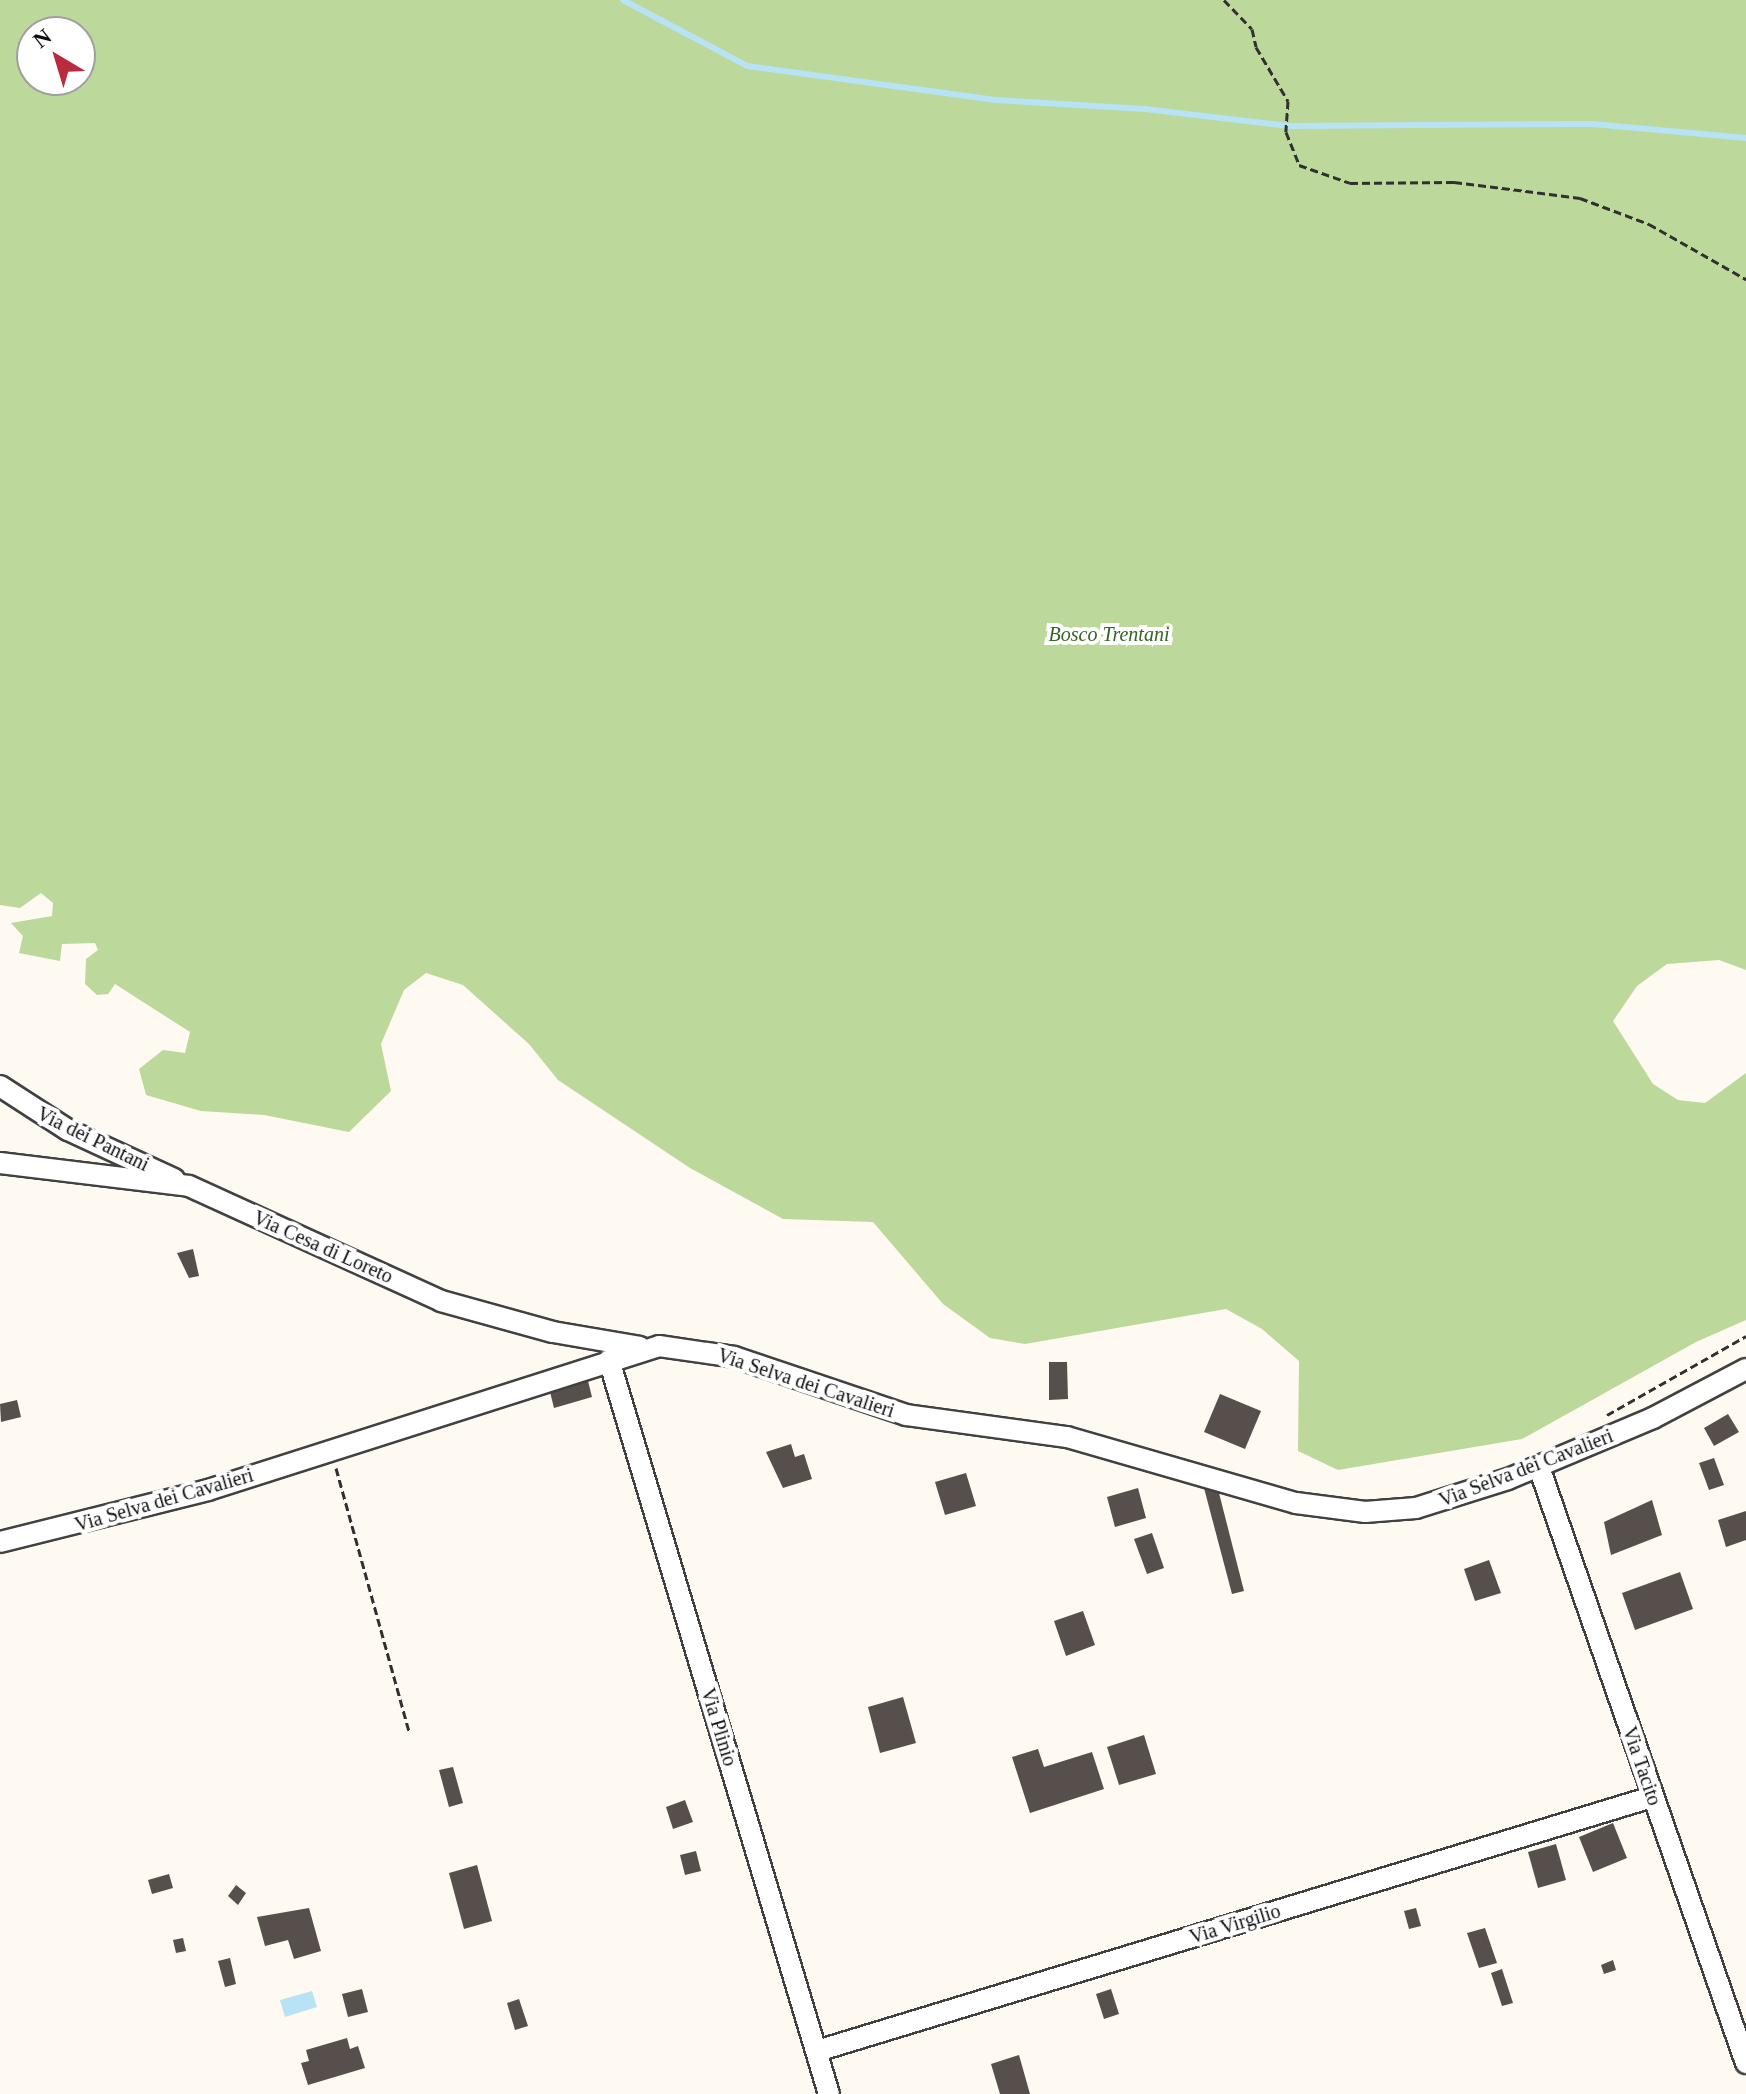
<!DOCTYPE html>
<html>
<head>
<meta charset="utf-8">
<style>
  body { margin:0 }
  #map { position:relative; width:1746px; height:2094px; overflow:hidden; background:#fefaf1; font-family:"Times New Roman",serif }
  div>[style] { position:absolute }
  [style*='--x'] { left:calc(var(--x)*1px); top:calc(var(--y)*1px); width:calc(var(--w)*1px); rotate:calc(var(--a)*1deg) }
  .forest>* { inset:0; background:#bcd89b }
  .water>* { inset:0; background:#b7e3f4 }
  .stream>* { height:6px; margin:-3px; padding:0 3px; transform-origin:3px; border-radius:3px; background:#b7e3f4 }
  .building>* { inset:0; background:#574f4b }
  .path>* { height:3px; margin-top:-1.5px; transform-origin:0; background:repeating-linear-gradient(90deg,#303030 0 8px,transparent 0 12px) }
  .roads { filter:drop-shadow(2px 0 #414141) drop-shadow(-2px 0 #414141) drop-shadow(0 2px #414141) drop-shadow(0 -2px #414141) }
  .street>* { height:20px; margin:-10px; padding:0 10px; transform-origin:10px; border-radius:10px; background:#fff }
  span { translate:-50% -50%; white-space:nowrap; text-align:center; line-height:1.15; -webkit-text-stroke:8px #fff; paint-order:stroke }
  .park-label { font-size:20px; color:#356421; font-style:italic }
  .street-label { font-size:20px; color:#0e0e0e }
  .north { position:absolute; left:16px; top:16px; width:80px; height:80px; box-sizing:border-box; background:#fff; border:2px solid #9f9f9f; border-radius:50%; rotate:322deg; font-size:22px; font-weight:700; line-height:32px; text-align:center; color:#0e0e0e }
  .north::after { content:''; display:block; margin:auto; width:28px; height:36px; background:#ba2b3f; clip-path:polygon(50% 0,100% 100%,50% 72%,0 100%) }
</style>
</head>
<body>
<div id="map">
  <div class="forest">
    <i style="clip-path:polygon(evenodd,0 0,1746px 0,1746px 970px,1719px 960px,1667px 964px,1637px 986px,1613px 1021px,1653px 1084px,1678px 1100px,1705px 1103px,1746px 1073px,1746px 1320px,1696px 1342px,1522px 1439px,1338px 1470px,1298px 1451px,1299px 1361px,1262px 1329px,1226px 1309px,1025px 1344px,990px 1338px,943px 1304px,873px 1222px,783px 1219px,690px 1168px,558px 1080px,529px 1044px,463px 985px,426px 973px,404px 990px,381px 1044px,391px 1091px,349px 1132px,264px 1115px,201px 1111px,146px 1095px,139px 1069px,163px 1050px,185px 1053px,190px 1032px,115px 984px,108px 994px,97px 995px,85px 984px,86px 959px,98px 950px,95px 943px,62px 944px,60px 961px,19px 953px,23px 936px,11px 923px,52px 916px,53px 903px,41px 893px,20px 908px,0 905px,0 0,32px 32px,80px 32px,80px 80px,32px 80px,32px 32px)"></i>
  </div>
  <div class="water">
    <i style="clip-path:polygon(312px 1991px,317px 2007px,285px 2017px,280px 2000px)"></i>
  </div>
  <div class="stream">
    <i style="--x:623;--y:0;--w:140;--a:28"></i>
    <i style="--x:747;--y:66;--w:251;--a:7.8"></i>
    <i style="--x:996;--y:100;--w:149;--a:3.5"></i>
    <i style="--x:1145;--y:109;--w:145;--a:6.7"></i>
    <i style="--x:1289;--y:126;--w:304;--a:-0.4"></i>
    <i style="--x:1593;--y:124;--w:154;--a:5.2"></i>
  </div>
  <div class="building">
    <i style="clip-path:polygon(193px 1249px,199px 1276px,189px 1278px,177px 1253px)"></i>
    <i style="clip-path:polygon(1049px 1362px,1067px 1362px,1068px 1399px,1049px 1400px)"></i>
    <i style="clip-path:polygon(588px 1381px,592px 1397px,554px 1408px,550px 1392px)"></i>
    <i style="clip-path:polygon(1220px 1394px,1261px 1411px,1245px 1449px,1204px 1432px)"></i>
    <i style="clip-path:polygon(17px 1400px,21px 1417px,1px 1422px,0 1404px)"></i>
    <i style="clip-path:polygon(1728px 1414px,1739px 1432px,1714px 1446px,1704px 1428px)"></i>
    <i style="clip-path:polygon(791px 1444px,795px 1457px,804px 1454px,812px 1479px,783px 1488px,766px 1452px)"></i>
    <i style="clip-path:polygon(1714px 1458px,1724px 1485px,1709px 1490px,1699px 1463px)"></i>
    <i style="clip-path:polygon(966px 1473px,976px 1506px,945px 1515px,935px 1482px)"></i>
    <i style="clip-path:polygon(1138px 1488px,1146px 1518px,1115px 1527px,1107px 1497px)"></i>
    <i style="clip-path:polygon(1204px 1488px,1219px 1493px,1244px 1591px,1232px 1594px)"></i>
    <i style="clip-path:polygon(1652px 1500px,1662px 1535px,1611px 1555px,1604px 1522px)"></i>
    <i style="clip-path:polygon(1746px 1511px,1746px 1540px,1726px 1547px,1718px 1520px)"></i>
    <i style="clip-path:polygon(1152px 1533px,1164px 1568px,1147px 1574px,1134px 1539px)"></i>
    <i style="clip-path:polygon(1489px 1560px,1501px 1593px,1475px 1601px,1464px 1569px)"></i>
    <i style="clip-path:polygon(1680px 1572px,1693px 1609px,1635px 1630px,1622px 1593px)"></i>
    <i style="clip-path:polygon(1083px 1611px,1095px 1645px,1066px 1656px,1054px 1621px)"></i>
    <i style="clip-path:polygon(903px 1697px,916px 1743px,880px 1753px,868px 1707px)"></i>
    <i style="clip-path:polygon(1144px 1735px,1156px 1774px,1119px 1785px,1107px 1747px)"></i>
    <i style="clip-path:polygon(1038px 1749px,1044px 1767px,1092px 1752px,1104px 1789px,1030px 1813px,1012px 1757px)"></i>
    <i style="clip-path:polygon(453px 1767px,463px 1803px,449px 1807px,439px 1770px)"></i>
    <i style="clip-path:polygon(685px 1800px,693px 1822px,673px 1829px,666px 1807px)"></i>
    <i style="clip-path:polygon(1613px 1823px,1627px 1858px,1593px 1872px,1579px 1837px)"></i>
    <i style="clip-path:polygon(1556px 1844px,1566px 1880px,1538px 1888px,1528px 1852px)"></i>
    <i style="clip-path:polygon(696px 1851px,701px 1871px,685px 1875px,680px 1855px)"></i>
    <i style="clip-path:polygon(477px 1865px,492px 1921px,464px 1929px,449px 1873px)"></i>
    <i style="clip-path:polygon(169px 1874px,173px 1888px,152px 1894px,148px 1880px)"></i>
    <i style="clip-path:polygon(236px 1885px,246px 1893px,238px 1905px,228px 1896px)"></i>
    <i style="clip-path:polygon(309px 1908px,321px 1951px,294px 1959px,288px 1940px,265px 1946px,257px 1917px)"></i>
    <i style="clip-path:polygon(1416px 1908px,1421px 1926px,1409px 1929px,1404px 1911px)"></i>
    <i style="clip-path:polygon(1485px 1928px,1497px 1963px,1479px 1968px,1467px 1933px)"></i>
    <i style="clip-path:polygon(183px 1938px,186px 1951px,176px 1953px,173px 1940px)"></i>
    <i style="clip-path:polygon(230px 1958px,236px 1984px,225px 1987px,218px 1961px)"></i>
    <i style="clip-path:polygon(1613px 1960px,1616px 1970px,1604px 1974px,1601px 1965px)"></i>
    <i style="clip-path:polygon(1502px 1969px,1513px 2003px,1502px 2006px,1491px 1973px)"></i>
    <i style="clip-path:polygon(362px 1989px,368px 2012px,348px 2017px,342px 1994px)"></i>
    <i style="clip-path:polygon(1111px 1989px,1119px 2014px,1104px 2019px,1096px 1994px)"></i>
    <i style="clip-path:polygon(519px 1999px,528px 2026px,515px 2030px,507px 2003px)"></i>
    <i style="clip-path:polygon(347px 2038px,350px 2049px,358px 2046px,365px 2068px,308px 2085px,301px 2063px,309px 2061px,306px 2050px)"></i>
    <i style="clip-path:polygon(1019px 2055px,1030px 2094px,1000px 2094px,991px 2064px)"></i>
  </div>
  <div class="path">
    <i style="--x:1224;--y:0;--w:40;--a:46"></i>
    <i style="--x:1252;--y:29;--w:18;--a:77"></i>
    <i style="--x:1256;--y:47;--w:63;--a:59.3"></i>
    <i style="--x:1288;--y:101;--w:31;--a:94"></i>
    <i style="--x:1286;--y:132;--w:35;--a:68"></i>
    <i style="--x:1299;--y:165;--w:54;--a:19.4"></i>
    <i style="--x:1350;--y:183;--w:104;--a:-0.6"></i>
    <i style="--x:1454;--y:182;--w:127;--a:7.2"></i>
    <i style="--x:1580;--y:198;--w:74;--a:20.6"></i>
    <i style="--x:1649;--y:224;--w:112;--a:29.6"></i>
    <i style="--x:1607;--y:1415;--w:160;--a:-29.6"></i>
    <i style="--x:336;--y:1468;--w:273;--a:74.5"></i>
  </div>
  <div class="roads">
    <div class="street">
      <i style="--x:0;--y:1086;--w:81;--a:32.9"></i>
      <i style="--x:68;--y:1130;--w:117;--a:24.8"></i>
      <i style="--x:0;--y:1163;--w:190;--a:6.9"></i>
      <i style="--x:189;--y:1186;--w:277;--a:24.5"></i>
      <i style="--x:441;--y:1301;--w:116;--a:15.5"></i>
      <i style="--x:553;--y:1332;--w:88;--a:9.8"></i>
      <i style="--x:609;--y:1360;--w:766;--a:73.32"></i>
      <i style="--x:1539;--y:1467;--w:631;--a:70.85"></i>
      <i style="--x:0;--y:1542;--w:214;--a:-14"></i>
      <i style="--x:208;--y:1490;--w:473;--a:-17.7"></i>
      <i style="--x:659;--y:1346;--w:76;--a:8.3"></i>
      <i style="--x:734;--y:1357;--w:182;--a:18.6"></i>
      <i style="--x:906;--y:1415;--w:162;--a:7.8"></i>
      <i style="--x:1067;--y:1437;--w:238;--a:16.1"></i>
      <i style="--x:1296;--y:1503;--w:70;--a:7.4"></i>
      <i style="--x:1365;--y:1512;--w:51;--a:-4.5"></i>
      <i style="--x:1416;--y:1508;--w:96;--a:-17.5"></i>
      <i style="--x:1508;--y:1479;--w:157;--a:-22.8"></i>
      <i style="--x:1653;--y:1418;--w:105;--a:-27.8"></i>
      <i style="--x:817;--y:2051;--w:873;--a:-16.92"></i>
    </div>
  </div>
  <div class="park-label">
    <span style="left:1109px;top:634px">Bosco Trentani</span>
  </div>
  <div class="street-label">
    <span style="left:93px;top:1139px;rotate:26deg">Via dei Pantani</span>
    <span style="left:323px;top:1247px;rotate:24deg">Via Cesa di Loreto</span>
    <span style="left:806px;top:1383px;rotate:18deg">Via Selva dei Cavalieri</span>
    <span style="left:1526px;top:1468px;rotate:-21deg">Via Selva dei Cavalieri</span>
    <span style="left:164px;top:1500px;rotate:-16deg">Via Selva dei Cavalieri</span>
    <span style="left:719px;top:1727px;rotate:73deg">Via Plinio</span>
    <span style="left:1642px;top:1766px;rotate:71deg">Via Tacito</span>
    <span style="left:1235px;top:1924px;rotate:-17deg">Via Virgilio</span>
  </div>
  <div class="north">N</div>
</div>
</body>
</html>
